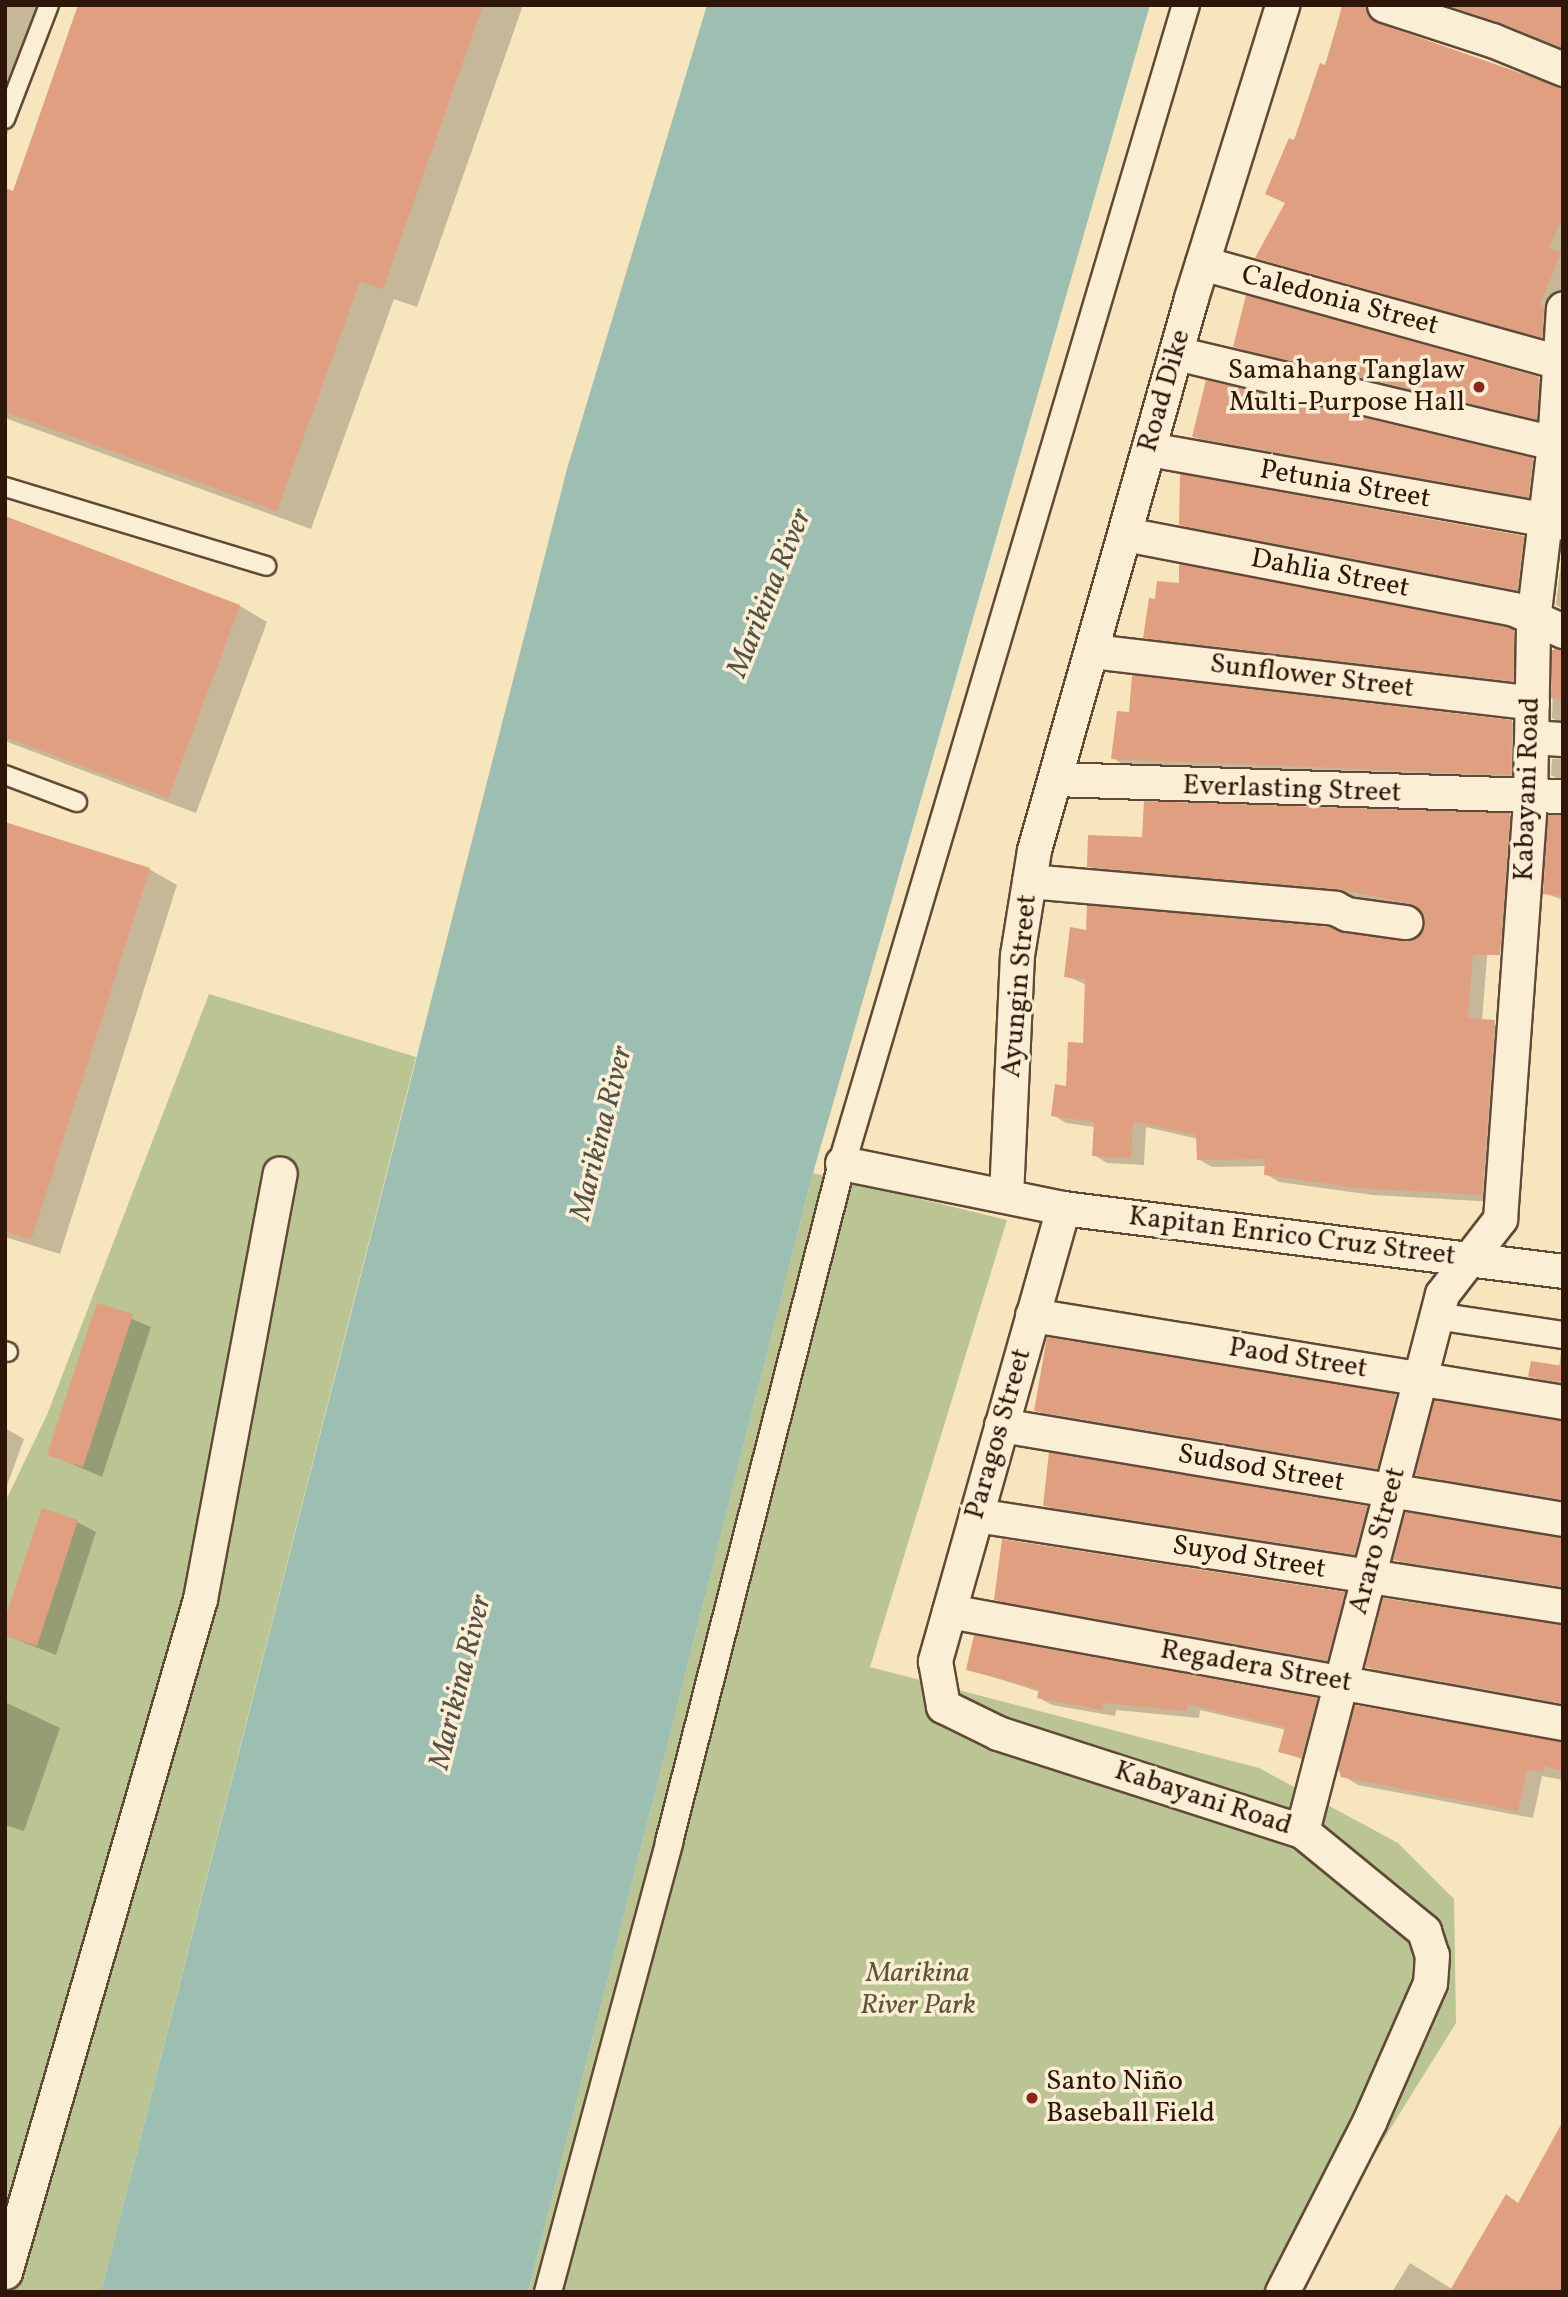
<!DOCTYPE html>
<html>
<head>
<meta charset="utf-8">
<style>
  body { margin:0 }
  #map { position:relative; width:1568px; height:2297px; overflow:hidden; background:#f7e5be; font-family:Vollkorn,serif }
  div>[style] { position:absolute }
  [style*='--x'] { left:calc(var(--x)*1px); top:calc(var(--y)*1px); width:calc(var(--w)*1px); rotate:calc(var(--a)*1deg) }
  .green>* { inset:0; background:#bbc593 }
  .water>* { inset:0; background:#9dbfb2 }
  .shadow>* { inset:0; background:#0003 }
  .building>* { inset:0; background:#e19f81 }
  .roads { filter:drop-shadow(2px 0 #604a36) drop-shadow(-2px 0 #604a36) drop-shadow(0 2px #604a36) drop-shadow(0 -2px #604a36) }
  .service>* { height:18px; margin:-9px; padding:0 9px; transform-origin:9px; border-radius:9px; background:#faeed5 }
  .pedestrian>* { height:26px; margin:-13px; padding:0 13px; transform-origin:13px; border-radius:13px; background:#faeed5 }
  .minor>* { height:33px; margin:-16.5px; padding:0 16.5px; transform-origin:16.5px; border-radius:16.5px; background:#faeed5 }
  .dots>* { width:19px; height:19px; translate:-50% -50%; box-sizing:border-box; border:4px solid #faeed5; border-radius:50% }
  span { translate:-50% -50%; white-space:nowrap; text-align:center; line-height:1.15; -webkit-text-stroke:7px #faeed5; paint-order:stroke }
  .street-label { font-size:28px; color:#2e1608 }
  .poi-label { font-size:28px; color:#2e1608 }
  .right { translate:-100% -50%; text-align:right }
  .left { translate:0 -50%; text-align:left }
  .park-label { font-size:28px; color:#5f5339; font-style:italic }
  .water-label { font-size:30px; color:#555144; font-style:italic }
  .frame { position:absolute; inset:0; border:7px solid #2e1608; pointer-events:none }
</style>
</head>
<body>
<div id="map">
  <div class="green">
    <i style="clip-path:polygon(209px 994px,416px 1057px,101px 2292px,5px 2292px,5px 1502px,47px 1415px)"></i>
    <i style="clip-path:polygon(813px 1173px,1007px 1220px,870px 1667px,1259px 1768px,1398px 1843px,1454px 1899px,1456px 2023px,1289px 2292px,528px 2292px)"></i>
  </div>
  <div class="water">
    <i style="clip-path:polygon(707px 5px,1150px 5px,813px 1173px,528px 2292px,101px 2292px,567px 469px)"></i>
  </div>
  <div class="shadow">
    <i style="clip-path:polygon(5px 5px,56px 5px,5px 140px)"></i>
    <i style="clip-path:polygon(80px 5px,523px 5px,417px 307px,394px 299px,311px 529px,5px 418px,5px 190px,14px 193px)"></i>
    <i style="clip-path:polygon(1342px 5px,1378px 5px,1381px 26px,1563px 89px,1563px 301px,1553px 343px,1257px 257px,1286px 203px,1295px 143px,1326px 67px)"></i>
    <i style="clip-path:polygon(1442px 5px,1563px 5px,1563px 49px,1512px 28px)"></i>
    <i style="clip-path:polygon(1235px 346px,1538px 378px,1563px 392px,1562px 433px,1261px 361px)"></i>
    <i style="clip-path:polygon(1194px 436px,1532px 459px,1544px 466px,1539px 503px,1205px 443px)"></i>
    <i style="clip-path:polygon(5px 518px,240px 606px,267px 622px,196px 813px,5px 741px)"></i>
    <i style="clip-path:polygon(1181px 524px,1523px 537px,1538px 546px,1532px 597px,1195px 532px)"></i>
    <i style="clip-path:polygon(1563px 547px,1563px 609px,1556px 605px)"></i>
    <i style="clip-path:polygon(1513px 631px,1524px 638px,1524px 687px,1156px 643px,1145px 637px)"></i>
    <i style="clip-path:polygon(1554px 649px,1563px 649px,1563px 724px,1552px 718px)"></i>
    <i style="clip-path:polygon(1512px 722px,1524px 729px,1523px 781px,1125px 766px,1113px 758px)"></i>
    <i style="clip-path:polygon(1563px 758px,1563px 782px,1551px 775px,1552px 759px)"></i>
    <i style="clip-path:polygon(1509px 815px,1523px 823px,1514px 942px,1488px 944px,1482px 1021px,1508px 1030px,1496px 1202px,1373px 1195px,1279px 1182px,1266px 1174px,1266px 1166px,1212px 1167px,1198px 1159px,1198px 1139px,1146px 1127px,1144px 1165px,1107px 1163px,1094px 1155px,1095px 1127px,1066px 1123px,1053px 1115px,1084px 1045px,1087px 985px,1066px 976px,1088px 932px,1403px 943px,1421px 936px,1426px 924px,1419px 909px,1352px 896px,1103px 874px,1089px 866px,1143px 838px)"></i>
    <i style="clip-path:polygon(1563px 816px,1563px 900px,1544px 893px)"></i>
    <i style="clip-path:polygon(5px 823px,149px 869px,177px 885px,60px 1254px,5px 1237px)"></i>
    <i style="clip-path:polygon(98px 1305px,151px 1327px,102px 1477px,49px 1454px)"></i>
    <i style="clip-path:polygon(1561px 1353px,1563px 1389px,1530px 1376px,1559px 1367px)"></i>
    <i style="clip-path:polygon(1395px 1396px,1407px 1403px,1389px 1474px,1048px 1417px,1036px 1410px)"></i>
    <i style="clip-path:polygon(1435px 1402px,1563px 1420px,1563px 1504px,1432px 1483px,1417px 1474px)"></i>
    <i style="clip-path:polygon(5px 1428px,24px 1439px,5px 1491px)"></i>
    <i style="clip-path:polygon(1045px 1505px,1366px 1507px,1375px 1512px,1363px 1558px,1054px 1510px)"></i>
    <i style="clip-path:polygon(77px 1522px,96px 1532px,56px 1655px,5px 1635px)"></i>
    <i style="clip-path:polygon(1563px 1539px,1563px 1592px,1410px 1568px,1395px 1559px)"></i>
    <i style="clip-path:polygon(1344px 1593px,1354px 1599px,1337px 1665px,1006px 1605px,996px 1599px)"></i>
    <i style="clip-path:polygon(1563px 1626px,1563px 1708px,1382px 1675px,1367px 1666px)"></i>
    <i style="clip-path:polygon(968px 1669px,1316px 1699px,1330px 1707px,1315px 1764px,1280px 1751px,1286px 1730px,1200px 1710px,1199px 1718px,1116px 1710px,1115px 1716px,1052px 1705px,1039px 1698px,1040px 1692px)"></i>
    <i style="clip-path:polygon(5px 1702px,60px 1728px,24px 1831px,5px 1825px)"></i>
    <i style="clip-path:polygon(1563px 1743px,1563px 1780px,1542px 1776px,1533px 1818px,1358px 1785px,1342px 1775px)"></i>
    <i style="clip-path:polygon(1519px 2204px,1563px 2292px,1392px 2292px,1410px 2263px,1452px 2289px)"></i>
  </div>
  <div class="building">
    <i style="clip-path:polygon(78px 5px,483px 5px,383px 289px,360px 281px,277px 511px,5px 412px,5px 188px,13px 191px)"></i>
    <i style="clip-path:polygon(1343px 5px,1365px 5px,1369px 17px,1378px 23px,1563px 88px,1563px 215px,1549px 248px,1561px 253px,1540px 305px,1544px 307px,1542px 338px,1255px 258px,1285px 203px,1265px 194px,1289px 138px,1294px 140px,1320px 63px,1325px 65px)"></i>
    <i style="clip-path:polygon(1447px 5px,1563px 5px,1563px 48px,1499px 22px)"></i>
    <i style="clip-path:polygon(1246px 295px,1539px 377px,1536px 419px,1233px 347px)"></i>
    <i style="clip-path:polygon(1206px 380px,1533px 458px,1528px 497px,1192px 437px)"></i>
    <i style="clip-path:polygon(1180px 474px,1524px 536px,1517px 590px,1179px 525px)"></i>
    <i style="clip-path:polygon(5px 516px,240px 605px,168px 798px,5px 737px)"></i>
    <i style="clip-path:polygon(1179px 564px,1508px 627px,1514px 630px,1513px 681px,1143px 638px,1149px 598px,1155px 599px,1157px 581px,1179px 583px)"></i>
    <i style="clip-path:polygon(1552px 650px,1563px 650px,1563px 699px,1551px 698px)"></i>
    <i style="clip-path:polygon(1132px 675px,1512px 720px,1511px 775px,1111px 759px,1117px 711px,1129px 712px)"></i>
    <i style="clip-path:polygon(1144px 801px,1510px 813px,1500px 955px,1473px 955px,1468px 1018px,1495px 1020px,1482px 1195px,1358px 1188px,1264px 1175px,1265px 1159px,1197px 1160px,1196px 1135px,1133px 1121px,1131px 1158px,1092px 1156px,1094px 1122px,1051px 1116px,1055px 1084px,1066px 1086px,1068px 1042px,1083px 1043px,1085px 979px,1064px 977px,1070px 927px,1086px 930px,1087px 905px,1330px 927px,1402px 941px,1413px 939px,1424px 925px,1422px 914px,1408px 903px,1337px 889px,1087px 867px,1088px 835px,1142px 837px)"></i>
    <i style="clip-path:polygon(1548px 815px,1563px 815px,1563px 896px,1543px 894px)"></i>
    <i style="clip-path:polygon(5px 822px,150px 868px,31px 1240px,5px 1231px)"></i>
    <i style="clip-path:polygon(97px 1303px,133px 1314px,83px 1467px,47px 1455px)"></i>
    <i style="clip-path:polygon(1047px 1337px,1396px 1394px,1377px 1468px,1034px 1411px)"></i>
    <i style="clip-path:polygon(1531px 1361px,1563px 1366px,1563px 1382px,1528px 1377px)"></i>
    <i style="clip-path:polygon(1434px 1400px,1563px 1421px,1563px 1499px,1415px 1475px)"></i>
    <i style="clip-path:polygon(1049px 1452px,1367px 1506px,1354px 1554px,1043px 1506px)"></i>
    <i style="clip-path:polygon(42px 1508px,78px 1520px,37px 1646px,5px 1636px,5px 1619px)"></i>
    <i style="clip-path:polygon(1405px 1512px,1563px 1538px,1563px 1586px,1393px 1560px)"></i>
    <i style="clip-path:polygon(1002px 1539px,1345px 1592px,1327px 1660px,994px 1600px)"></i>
    <i style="clip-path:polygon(1383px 1598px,1563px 1625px,1563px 1703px,1365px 1667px)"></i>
    <i style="clip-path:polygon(974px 1635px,1317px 1698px,1301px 1758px,1278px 1752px,1285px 1727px,1187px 1704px,1186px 1711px,1103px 1703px,1102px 1710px,1037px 1698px,1039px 1689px,966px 1670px)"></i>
    <i style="clip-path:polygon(1355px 1705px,1563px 1742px,1563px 1771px,1544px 1766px,1543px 1772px,1527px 1769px,1518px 1811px,1341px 1777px,1338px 1768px)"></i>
    <i style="clip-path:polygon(1563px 2121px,1563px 2292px,1449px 2292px,1506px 2194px,1518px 2203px)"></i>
  </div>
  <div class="roads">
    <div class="service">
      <i style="--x:5;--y:119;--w:122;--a:-68.9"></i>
      <i style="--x:5;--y:487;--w:273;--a:16.8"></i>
      <i style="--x:5;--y:775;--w:77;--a:20.6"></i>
      <i style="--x:5;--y:1351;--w:3;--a:18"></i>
    </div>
    <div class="pedestrian">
      <i style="--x:1436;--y:1316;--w:128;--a:8.5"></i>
      <i style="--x:548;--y:2292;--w:466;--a:-74.9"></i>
      <i style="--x:669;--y:1842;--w:701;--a:-75.71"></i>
      <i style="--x:842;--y:1163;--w:1208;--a:-73.46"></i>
    </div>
    <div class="minor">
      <i style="--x:1384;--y:5;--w:114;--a:18"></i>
      <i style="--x:1492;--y:40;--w:77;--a:22.2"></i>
      <i style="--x:1202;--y:263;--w:370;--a:15.5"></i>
      <i style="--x:1176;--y:353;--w:389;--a:13.4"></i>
      <i style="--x:1149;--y:449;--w:421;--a:10.1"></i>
      <i style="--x:1125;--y:534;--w:396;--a:10.9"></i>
      <i style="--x:1514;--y:609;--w:54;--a:24.2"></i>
      <i style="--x:1092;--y:651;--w:443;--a:6.7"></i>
      <i style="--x:1532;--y:737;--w:31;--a:4"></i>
      <i style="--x:1055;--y:779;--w:508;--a:1.92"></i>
      <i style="--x:1029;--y:881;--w:307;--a:5"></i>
      <i style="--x:1335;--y:908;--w:13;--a:27"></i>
      <i style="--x:1347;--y:914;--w:59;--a:7.9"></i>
      <i style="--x:842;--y:1163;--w:226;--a:11.5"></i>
      <i style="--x:1063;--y:1208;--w:504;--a:7.18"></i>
      <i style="--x:1006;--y:1196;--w:241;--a:-87.4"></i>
      <i style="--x:1017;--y:955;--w:106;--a:-80.8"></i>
      <i style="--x:1034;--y:850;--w:574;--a:-74.12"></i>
      <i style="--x:1191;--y:298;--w:307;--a:-72.7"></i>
      <i style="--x:1063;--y:1208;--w:471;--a:105.8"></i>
      <i style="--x:935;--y:1661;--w:46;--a:79.9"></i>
      <i style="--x:943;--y:1706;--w:61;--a:26.1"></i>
      <i style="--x:998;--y:1733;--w:319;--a:17.9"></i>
      <i style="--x:1302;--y:1831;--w:158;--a:39.3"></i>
      <i style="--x:1424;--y:1931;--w:25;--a:72"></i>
      <i style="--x:1432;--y:1955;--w:28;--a:94"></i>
      <i style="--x:1430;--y:1983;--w:152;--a:113.7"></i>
      <i style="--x:1369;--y:2122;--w:191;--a:117.1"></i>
      <i style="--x:1032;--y:1315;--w:538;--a:9.3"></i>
      <i style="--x:1001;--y:1425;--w:570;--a:9.5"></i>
      <i style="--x:976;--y:1515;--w:594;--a:8.81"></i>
      <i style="--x:949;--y:1611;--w:624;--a:10.34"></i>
      <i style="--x:1302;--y:1831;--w:555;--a:-75.39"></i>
      <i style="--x:1442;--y:1294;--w:95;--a:-52.3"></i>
      <i style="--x:1500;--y:1219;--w:421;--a:-85.9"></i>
      <i style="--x:1530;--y:799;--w:179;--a:-89"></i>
      <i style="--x:1533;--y:620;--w:178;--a:-83.2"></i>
      <i style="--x:1554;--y:443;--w:135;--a:-86.2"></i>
      <i style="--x:5;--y:2272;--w:701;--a:-73.84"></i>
      <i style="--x:200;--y:1599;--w:433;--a:-79.4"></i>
    </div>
  </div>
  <div class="dots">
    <i style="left:1479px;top:387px;background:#8f2418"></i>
    <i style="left:1032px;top:2098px;background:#8f2418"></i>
  </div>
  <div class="street-label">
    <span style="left:1340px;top:301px;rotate:15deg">Caledonia Street</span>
    <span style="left:1165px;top:391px;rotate:-74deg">Road Dike</span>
    <span style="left:1345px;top:485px;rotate:10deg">Petunia Street</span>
    <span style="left:1330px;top:574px;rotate:11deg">Dahlia Street</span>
    <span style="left:1312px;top:677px;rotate:7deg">Sunflower Street</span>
    <span style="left:1528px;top:789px;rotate:-88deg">Kabayani Road</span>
    <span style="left:1292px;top:790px;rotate:2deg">Everlasting Street</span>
    <span style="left:1020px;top:986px;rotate:-85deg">Ayungin Street</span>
    <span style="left:1292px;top:1237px;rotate:7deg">Kapitan Enrico Cruz Street</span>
    <span style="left:1298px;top:1359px;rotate:9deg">Paod Street</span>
    <span style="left:999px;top:1434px;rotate:-74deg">Paragos Street</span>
    <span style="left:1261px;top:1469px;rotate:10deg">Sudsod Street</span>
    <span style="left:1378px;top:1541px;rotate:-75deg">Araro Street</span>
    <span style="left:1249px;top:1558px;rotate:9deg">Suyod Street</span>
    <span style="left:1256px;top:1667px;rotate:10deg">Regadera Street</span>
    <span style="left:1203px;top:1799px;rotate:18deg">Kabayani Road</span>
  </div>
  <div class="poi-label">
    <span class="right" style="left:1465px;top:387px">Samahang Tanglaw<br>Multi-Purpose Hall</span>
    <span class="left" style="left:1046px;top:2098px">Santo Niño<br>Baseball Field</span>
  </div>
  <div class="park-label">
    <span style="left:918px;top:1990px">Marikina<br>River Park</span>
  </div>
  <div class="water-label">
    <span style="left:770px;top:593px;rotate:-68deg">Marikina River</span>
    <span style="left:602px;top:1133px;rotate:-76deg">Marikina River</span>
    <span style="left:461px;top:1682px;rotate:-76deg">Marikina River</span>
  </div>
  <div class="frame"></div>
</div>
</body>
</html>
